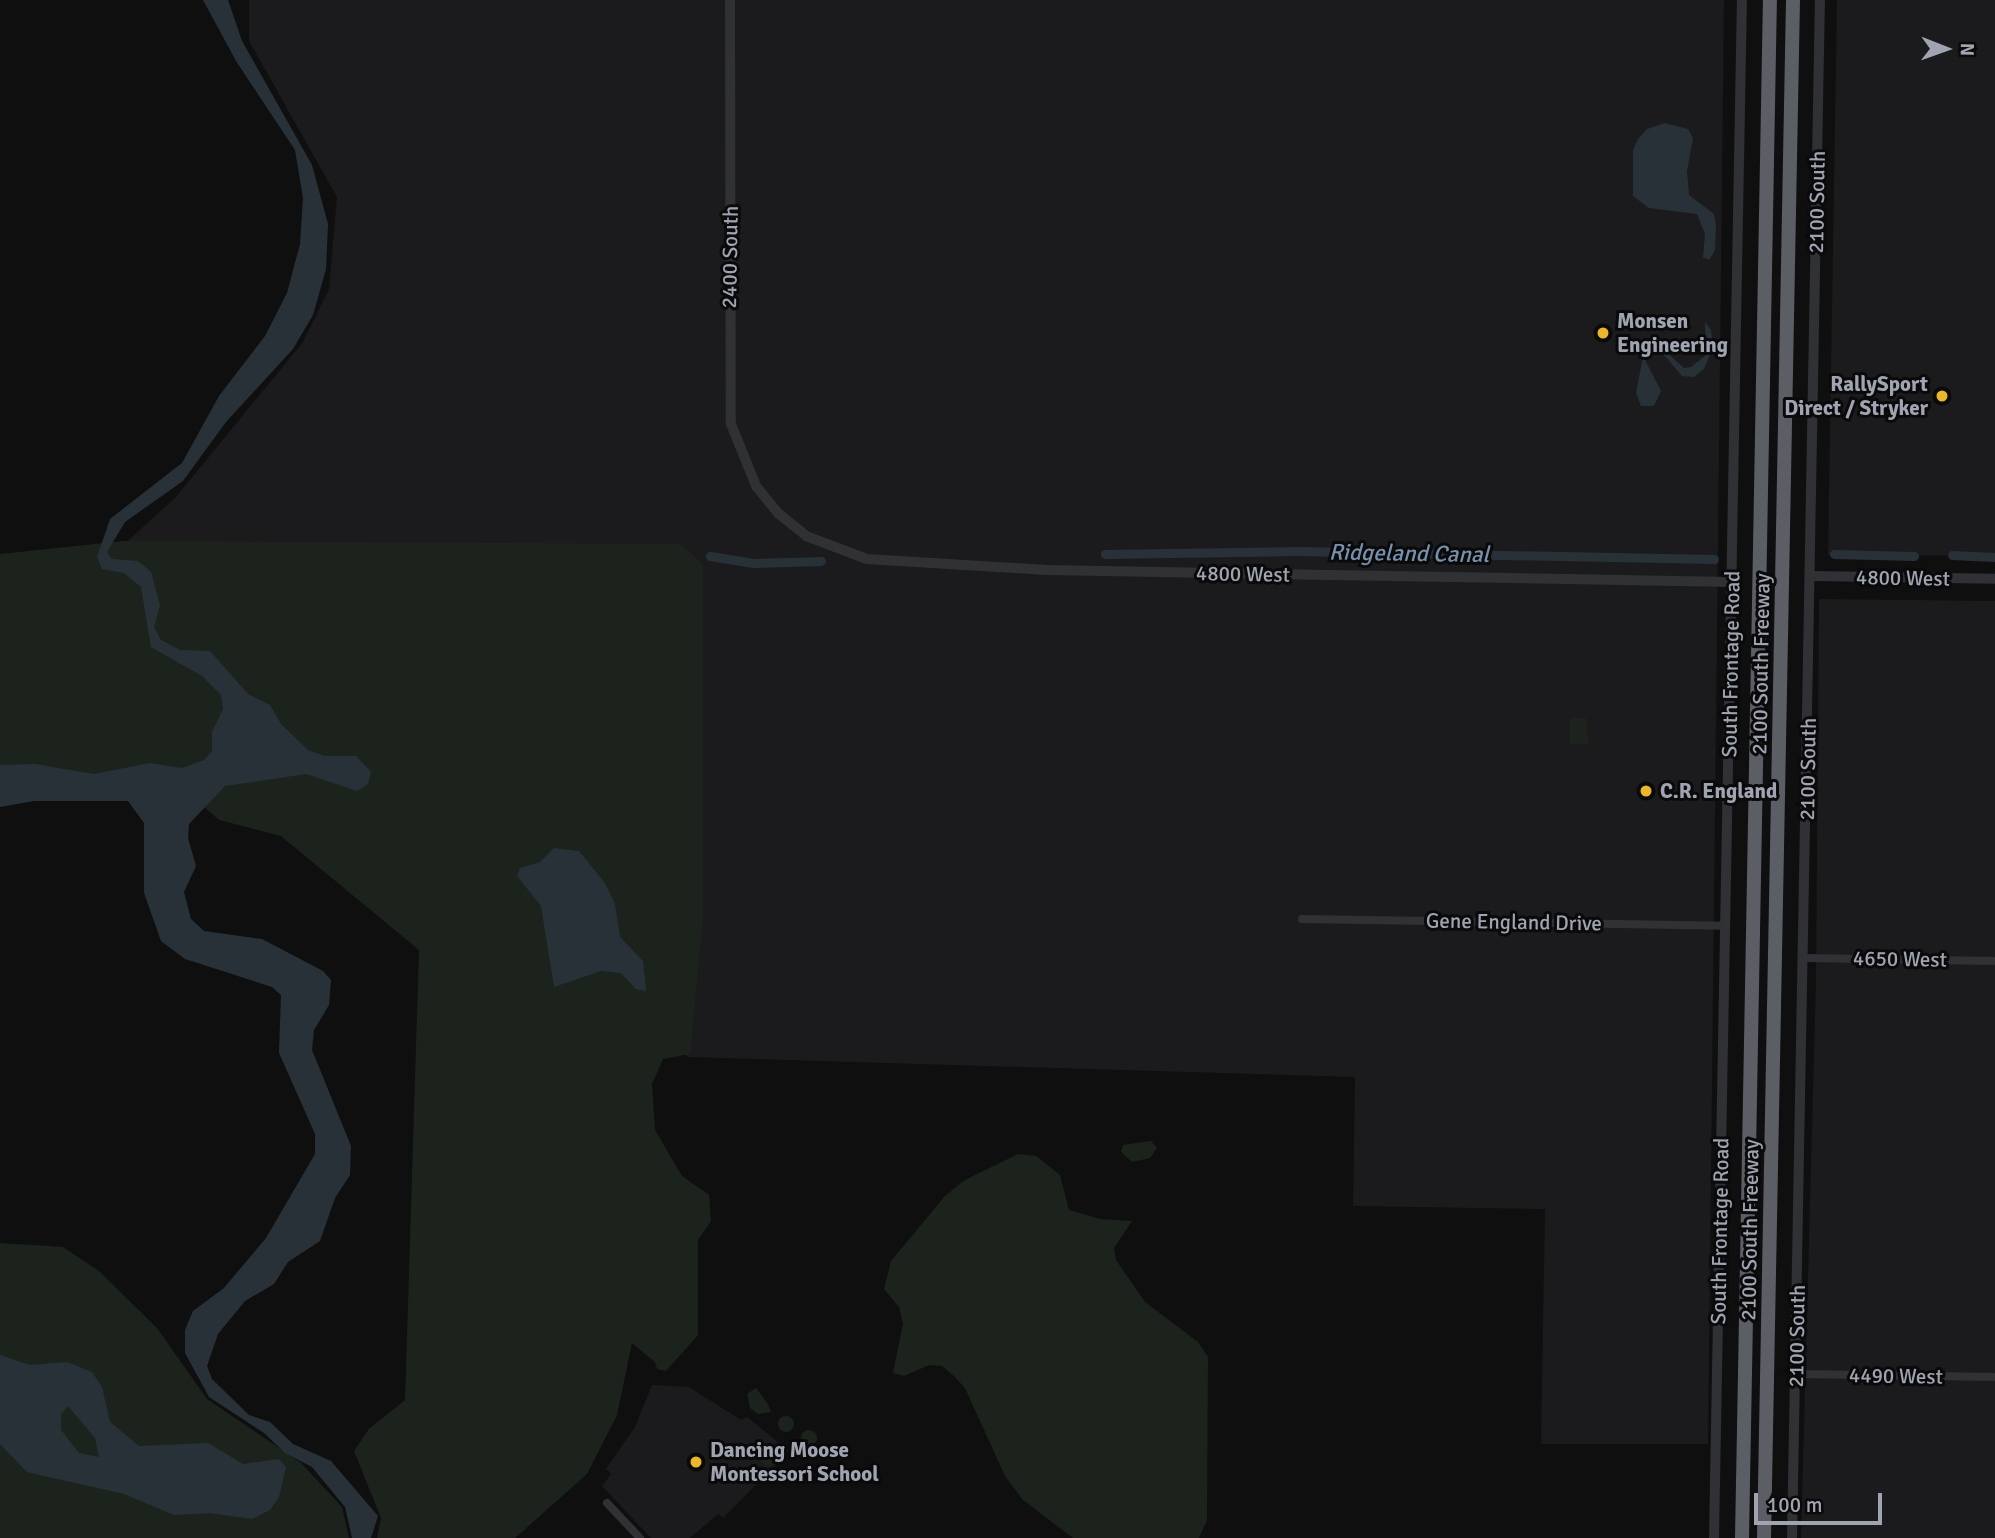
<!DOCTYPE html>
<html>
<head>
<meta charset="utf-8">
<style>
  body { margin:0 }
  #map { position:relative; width:1995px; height:1538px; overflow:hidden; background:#0f0f10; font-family:Signika,sans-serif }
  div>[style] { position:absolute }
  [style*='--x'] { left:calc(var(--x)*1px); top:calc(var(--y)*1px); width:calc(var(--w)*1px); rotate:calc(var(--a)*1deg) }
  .built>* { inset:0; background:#1b1b1d }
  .green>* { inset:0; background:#1c231d }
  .round { border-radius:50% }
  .water>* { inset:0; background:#293138 }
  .canal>* { height:9px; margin:-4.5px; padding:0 4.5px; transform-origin:4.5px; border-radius:4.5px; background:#293138 }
  .minor>* { height:8px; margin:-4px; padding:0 4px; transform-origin:4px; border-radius:4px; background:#303135 }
  .tertiary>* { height:10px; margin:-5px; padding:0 5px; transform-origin:5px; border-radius:5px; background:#303135 }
  .motorway>* { height:14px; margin:-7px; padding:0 7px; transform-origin:7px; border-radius:7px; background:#5c5e66 }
  .dots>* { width:19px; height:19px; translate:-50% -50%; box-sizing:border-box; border:4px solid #0a0a0b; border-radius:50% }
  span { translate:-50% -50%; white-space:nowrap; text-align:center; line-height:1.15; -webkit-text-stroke:6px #0a0a0b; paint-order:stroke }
  .street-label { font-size:21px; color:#a0a4b1 }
  .poi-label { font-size:21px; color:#a0a4b1; font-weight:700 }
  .left { translate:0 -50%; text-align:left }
  .right { translate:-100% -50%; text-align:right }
  .water-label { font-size:23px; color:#7790ac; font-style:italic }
  .north { position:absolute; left:1911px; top:14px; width:70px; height:70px; -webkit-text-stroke:5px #0a0a0b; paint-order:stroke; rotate:91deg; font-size:19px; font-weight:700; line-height:28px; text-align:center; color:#a0a4b1 }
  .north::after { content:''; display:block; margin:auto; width:24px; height:32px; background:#a0a4b1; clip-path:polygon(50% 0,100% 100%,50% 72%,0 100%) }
  .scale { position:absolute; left:1754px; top:1493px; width:128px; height:32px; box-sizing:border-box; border:4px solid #a0a4b1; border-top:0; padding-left:9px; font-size:21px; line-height:24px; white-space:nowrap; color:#a0a4b1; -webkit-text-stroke:5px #0a0a0b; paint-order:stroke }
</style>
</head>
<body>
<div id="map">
  <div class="built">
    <i style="clip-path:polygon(249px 0,1724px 0,1708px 1444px,1541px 1444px,1545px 1209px,1353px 1206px,1355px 1077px,688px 1057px,122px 546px,176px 497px,303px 342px,329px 289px,337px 197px,249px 41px)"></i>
    <i style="clip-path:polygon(1837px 0,1995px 0,1995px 556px,1828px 555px)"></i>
    <i style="clip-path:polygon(1819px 599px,1995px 601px,1995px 1538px,1801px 1538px,1816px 980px)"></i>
    <i style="clip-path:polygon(652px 1385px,689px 1387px,741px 1420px,747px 1417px,789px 1451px,723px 1518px,718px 1514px,690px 1538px,651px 1538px,602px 1486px,611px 1474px,606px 1469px,635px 1427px)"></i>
  </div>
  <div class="green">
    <i style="clip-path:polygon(123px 541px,680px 544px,703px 564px,703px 918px,690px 1054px,663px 1059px,652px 1084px,655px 1130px,682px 1176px,709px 1195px,711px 1221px,698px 1240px,698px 1335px,666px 1371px,657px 1369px,655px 1362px,632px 1343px,617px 1415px,587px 1474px,515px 1538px,377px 1538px,381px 1518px,354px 1451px,369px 1429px,405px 1400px,419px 950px,281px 836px,219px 820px,192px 796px,0 781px,0 554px)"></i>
    <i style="clip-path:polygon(1570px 718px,1586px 718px,1589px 745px,1570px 744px)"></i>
    <i style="clip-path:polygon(1151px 1141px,1157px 1148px,1150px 1158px,1132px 1162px,1121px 1152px,1123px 1145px)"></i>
    <i style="clip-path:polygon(1018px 1154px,1036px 1156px,1060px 1175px,1069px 1210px,1100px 1219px,1132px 1221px,1114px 1248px,1116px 1260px,1145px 1302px,1198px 1342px,1208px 1357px,1207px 1520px,1199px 1538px,1073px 1538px,1023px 1500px,1005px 1476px,965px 1388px,955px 1377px,942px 1366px,929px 1365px,904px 1376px,893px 1373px,903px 1324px,899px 1307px,884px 1289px,891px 1261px,945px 1196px,965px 1180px)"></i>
    <i style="clip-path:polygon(0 1243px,63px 1247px,99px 1271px,157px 1328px,207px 1399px,301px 1463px,342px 1507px,349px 1538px,0 1538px)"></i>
    <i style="clip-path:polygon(756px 1388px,768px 1404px,771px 1412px,758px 1414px,750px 1408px,747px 1394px)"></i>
    <i class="round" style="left:778px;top:1416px;width:16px;height:16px"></i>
    <i class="round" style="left:801px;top:1430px;width:16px;height:16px"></i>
    <i class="round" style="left:760px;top:1448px;width:18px;height:18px"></i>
  </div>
  <div class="water">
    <i style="clip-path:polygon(203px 0,228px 0,242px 41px,312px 165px,328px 224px,326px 269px,313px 315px,293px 349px,226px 422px,183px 481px,125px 522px,107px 552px,112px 559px,138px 561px,151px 572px,160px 605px,154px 627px,161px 640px,180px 650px,210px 651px,248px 694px,270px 705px,281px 724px,308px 750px,325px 756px,356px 756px,371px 772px,368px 784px,357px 791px,306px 774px,225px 786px,189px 824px,188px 838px,196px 866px,184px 892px,191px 919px,204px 931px,262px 939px,323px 971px,331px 980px,329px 1005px,314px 1030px,312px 1050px,351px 1146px,350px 1175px,335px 1198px,320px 1241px,288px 1262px,274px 1284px,245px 1301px,218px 1334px,207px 1366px,212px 1379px,249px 1415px,270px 1422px,293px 1444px,331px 1461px,378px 1516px,371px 1538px,352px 1538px,345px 1507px,312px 1467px,285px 1453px,264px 1433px,209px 1397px,185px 1353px,185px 1330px,193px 1311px,224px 1288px,266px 1238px,315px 1154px,315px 1134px,279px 1053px,281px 995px,272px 987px,185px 959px,161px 941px,144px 893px,144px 823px,128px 801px,34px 801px,0 807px,0 765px,35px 764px,94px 774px,150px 763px,182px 768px,204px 760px,212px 751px,212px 732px,223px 709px,221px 695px,202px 676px,151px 647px,141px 587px,124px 573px,102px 569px,97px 557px,110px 519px,182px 463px,219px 396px,265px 336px,287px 293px,300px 244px,303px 198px,295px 150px,236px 61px)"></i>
    <i style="clip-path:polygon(1665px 123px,1688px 129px,1693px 138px,1687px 171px,1689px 195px,1714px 214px,1716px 227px,1715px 250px,1709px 260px,1703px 257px,1705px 234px,1697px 214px,1649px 208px,1633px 196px,1633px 150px,1638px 139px,1647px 129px)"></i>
    <i style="clip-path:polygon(1705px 322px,1711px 330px,1713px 348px,1704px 369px,1694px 377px,1682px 376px,1665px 356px,1649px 349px,1645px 360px,1661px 391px,1654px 406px,1641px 406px,1636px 393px,1645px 346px,1657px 344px,1684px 368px,1691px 367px,1706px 355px)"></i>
    <i style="clip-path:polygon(554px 848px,579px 851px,605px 883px,615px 904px,620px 937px,643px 961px,646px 991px,636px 989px,621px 973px,601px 971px,554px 987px,541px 906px,517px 876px,520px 868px,540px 862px)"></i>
    <i style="clip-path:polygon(evenodd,0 1355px,30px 1365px,67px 1362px,92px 1372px,102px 1387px,110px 1422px,139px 1446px,208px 1443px,243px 1464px,279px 1459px,286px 1467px,279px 1497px,270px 1510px,252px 1519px,210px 1513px,174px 1515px,124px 1494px,27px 1472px,0 1444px,0 1355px,68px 1406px,95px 1438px,99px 1457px,79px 1453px,61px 1430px,61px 1414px,68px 1406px)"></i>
  </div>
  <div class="canal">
    <i style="--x:1105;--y:554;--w:192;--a:-0.9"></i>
    <i style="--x:1297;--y:551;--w:417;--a:1.1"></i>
    <i style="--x:1834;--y:554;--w:80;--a:1.4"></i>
    <i style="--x:1952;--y:555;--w:43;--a:2.7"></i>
    <i style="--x:710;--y:556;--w:44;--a:9.2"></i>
    <i style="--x:753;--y:563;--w:68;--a:-1.7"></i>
  </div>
  <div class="minor">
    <i style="--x:1302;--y:919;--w:424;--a:0.9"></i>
    <i style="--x:1804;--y:958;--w:191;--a:0.9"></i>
    <i style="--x:1797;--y:1374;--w:198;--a:0.9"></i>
    <i style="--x:607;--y:1503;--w:48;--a:46.7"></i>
  </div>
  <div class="tertiary">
    <i style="--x:730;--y:0;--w:424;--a:89.9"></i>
    <i style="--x:731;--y:424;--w:67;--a:68"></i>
    <i style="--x:756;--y:486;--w:35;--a:51"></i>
    <i style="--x:778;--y:513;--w:36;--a:39"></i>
    <i style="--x:806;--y:536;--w:65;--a:20.7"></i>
    <i style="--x:867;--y:559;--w:180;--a:3.5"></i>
    <i style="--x:1047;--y:570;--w:686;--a:1"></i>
    <i style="--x:1812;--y:576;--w:183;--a:0.9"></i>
    <i style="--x:1714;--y:1538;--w:1538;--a:-88.96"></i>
    <i style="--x:1792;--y:1538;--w:1538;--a:-88.96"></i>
  </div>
  <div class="motorway">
    <i style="--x:1742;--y:1538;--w:1538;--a:-88.96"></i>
    <i style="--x:1764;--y:1538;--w:1538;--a:-88.92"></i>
  </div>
  <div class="dots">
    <i style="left:1603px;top:333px;background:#ecb62b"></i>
    <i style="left:1942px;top:396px;background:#ecb62b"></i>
    <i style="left:1646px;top:791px;background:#ecb62b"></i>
    <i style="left:696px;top:1462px;background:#ecb62b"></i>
  </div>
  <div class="street-label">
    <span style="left:1817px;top:202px;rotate:-89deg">2100 South</span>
    <span style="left:730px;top:257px;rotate:-89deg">2400 South</span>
    <span style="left:1243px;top:574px;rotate:1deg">4800 West</span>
    <span style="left:1903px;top:578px;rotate:1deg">4800 West</span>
    <span style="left:1731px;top:664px;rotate:-89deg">South Frontage Road</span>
    <span style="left:1761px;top:664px;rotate:-89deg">2100 South Freeway</span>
    <span style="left:1808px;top:769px;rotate:-89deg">2100 South</span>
    <span style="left:1514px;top:922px;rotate:1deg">Gene England Drive</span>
    <span style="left:1900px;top:959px;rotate:1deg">4650 West</span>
    <span style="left:1750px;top:1230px;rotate:-89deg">2100 South Freeway</span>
    <span style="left:1720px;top:1231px;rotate:-89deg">South Frontage Road</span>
    <span style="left:1797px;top:1336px;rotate:-89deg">2100 South</span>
    <span style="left:1896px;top:1376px;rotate:1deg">4490 West</span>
  </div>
  <div class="poi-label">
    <span class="left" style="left:1617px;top:333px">Monsen<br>Engineering</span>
    <span class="right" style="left:1928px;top:396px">RallySport<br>Direct / Stryker</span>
    <span class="left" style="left:1660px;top:791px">C.R. England</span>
    <span class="left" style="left:710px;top:1462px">Dancing Moose<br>Montessori School</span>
  </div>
  <div class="water-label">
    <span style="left:1409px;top:554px;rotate:1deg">Ridgeland Canal</span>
  </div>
  <div class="north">N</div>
  <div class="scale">100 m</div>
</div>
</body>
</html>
